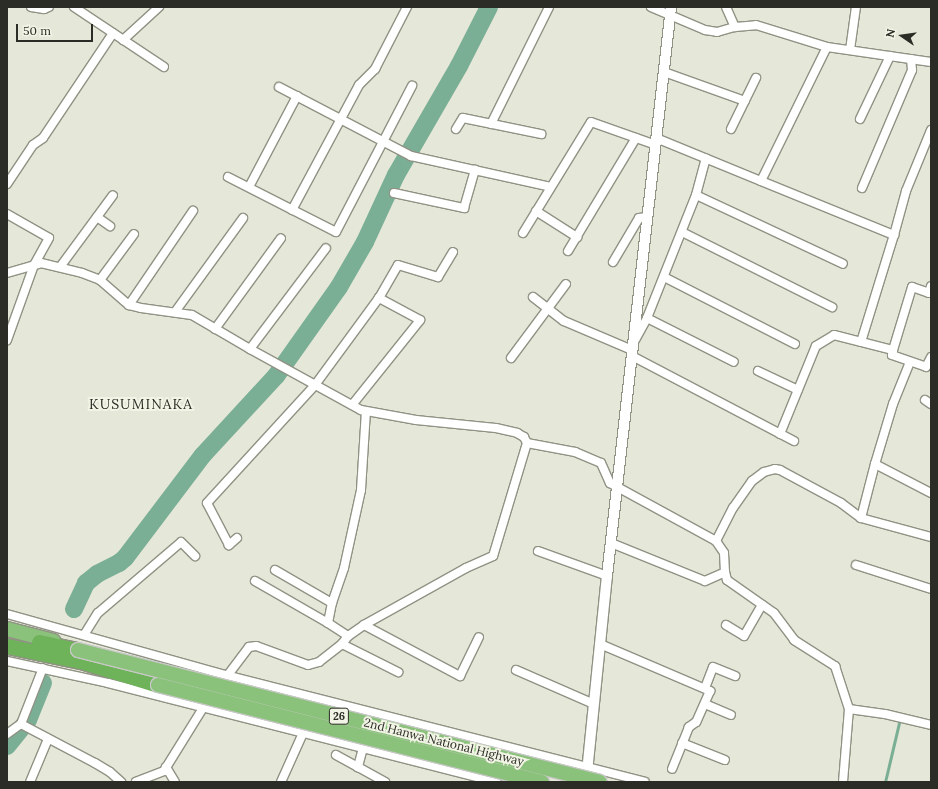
<!DOCTYPE html>
<html>
<head>
<meta charset="utf-8">
<style>
  body { margin:0 }
  #map { position:relative; width:938px; height:789px; overflow:hidden; background:#e5e7d8; font-family:Lora,serif }
  div>[style] { position:absolute }
  [style*='--x'] { left:calc(var(--x)*1px); top:calc(var(--y)*1px); width:calc(var(--w)*1px); rotate:calc(var(--a)*1deg) }
  .stream>* { height:3px; margin:-1.5px; padding:0 1.5px; transform-origin:1.5px; border-radius:1.5px; background:#7aaf96 }
  .river>* { height:18px; margin:-9px; padding:0 9px; transform-origin:9px; border-radius:9px; background:#7aaf96 }
  .roads { filter:drop-shadow(1px 0 #909284) drop-shadow(-1px 0 #909284) drop-shadow(0 1px #909284) drop-shadow(0 -1px #909284) }
  .minor>* { height:8px; margin:-4px; padding:0 4px; transform-origin:4px; border-radius:4px; background:#fff }
  .tertiary>* { height:10px; margin:-5px; padding:0 5px; transform-origin:5px; border-radius:5px; background:#fff }
  .trunk>* { height:14px; margin:-7px; padding:0 7px; transform-origin:7px; border-radius:7px; background:#8bc27b }
  .motorway>* { height:15px; margin:-7.5px; padding:0 7.5px; transform-origin:7.5px; border-radius:7.5px; background:#6eb35a }
  .bridges { filter:drop-shadow(1px 0 #c8c8c7) drop-shadow(-1px 0 #c8c8c7) drop-shadow(0 1px #c8c8c7) drop-shadow(0 -1px #c8c8c7) }
  .trunk-bridge>* { height:14px; margin:-7px; padding:0 7px; transform-origin:7px; border-radius:7px; background:#8bc27b }
  span { translate:-50% -50%; white-space:nowrap; text-align:center; line-height:1.15; -webkit-text-stroke:4px #f2f4e5; paint-order:stroke }
  .shield-label span { padding:1px 3px; background:#f2f4e5; border:1px solid; border-radius:3px; -webkit-text-stroke-width:0 }
  .shield-label { font-size:11px; color:#2b2c26; font-weight:700 }
  .street-label { font-size:12px; color:#2b2c26 }
  .quarter-label { font-size:14px; color:#2b2c26; letter-spacing:1px }
  .frame { position:absolute; inset:0; border:8px solid #2b2c26; pointer-events:none }
  .north { position:absolute; left:882px; top:16px; width:40px; height:40px; -webkit-text-stroke:3px #f2f4e5; paint-order:stroke; rotate:283deg; font-size:11px; font-weight:700; line-height:16px; text-align:center; color:#2b2c26 }
  .north::after { content:''; display:block; margin:auto; width:14px; height:18px; background:#2b2c26; clip-path:polygon(50% 0,100% 100%,50% 72%,0 100%) }
  .scale { position:absolute; left:16px; top:24px; width:77px; height:18px; box-sizing:border-box; border:2px solid #2b2c26; border-top:0; padding-left:5px; font-size:12px; line-height:14px; white-space:nowrap; color:#2b2c26; -webkit-text-stroke:3px #f2f4e5; paint-order:stroke }
</style>
</head>
<body>
<div id="map">
  <div class="stream">
    <i style="--x:885;--y:782;--w:61;--a:-76.7"></i>
  </div>
  <div class="river">
    <i style="--x:74;--y:609;--w:29;--a:-65"></i>
    <i style="--x:86;--y:583;--w:14;--a:-39"></i>
    <i style="--x:97;--y:574;--w:25;--a:-27"></i>
    <i style="--x:119;--y:563;--w:8;--a:-40"></i>
    <i style="--x:125;--y:558;--w:129;--a:-52.9"></i>
    <i style="--x:203;--y:455;--w:108;--a:-47.3"></i>
    <i style="--x:276;--y:376;--w:109;--a:-54.7"></i>
    <i style="--x:339;--y:287;--w:52;--a:-60"></i>
    <i style="--x:365;--y:242;--w:74;--a:-65.2"></i>
    <i style="--x:396;--y:175;--w:126;--a:-60"></i>
    <i style="--x:459;--y:66;--w:66;--a:-63"></i>
    <i style="--x:7;--y:746;--w:33;--a:-51"></i>
    <i style="--x:28;--y:720;--w:40;--a:-68"></i>
  </div>
  <div class="roads">
    <div class="minor">
      <i style="--x:31;--y:7;--w:13;--a:9"></i>
      <i style="--x:44;--y:9;--w:5;--a:-22"></i>
      <i style="--x:74;--y:7;--w:108;--a:33.7"></i>
      <i style="--x:651;--y:7;--w:59;--a:23.1"></i>
      <i style="--x:705;--y:30;--w:12;--a:9"></i>
      <i style="--x:717;--y:32;--w:19;--a:-16"></i>
      <i style="--x:735;--y:27;--w:21;--a:-5"></i>
      <i style="--x:756;--y:25;--w:74;--a:17.2"></i>
      <i style="--x:827;--y:47;--w:105;--a:8.2"></i>
      <i style="--x:726;--y:7;--w:22;--a:66"></i>
      <i style="--x:123;--y:40;--w:49;--a:-42.5"></i>
      <i style="--x:850;--y:50;--w:43;--a:-82.1"></i>
      <i style="--x:664;--y:72;--w:86;--a:19.7"></i>
      <i style="--x:279;--y:87;--w:149;--a:27.6"></i>
      <i style="--x:411;--y:156;--w:143;--a:12.5"></i>
      <i style="--x:860;--y:119;--w:70;--a:-64.5"></i>
      <i style="--x:491;--y:124;--w:131;--a:-63.6"></i>
      <i style="--x:456;--y:129;--w:13;--a:-58"></i>
      <i style="--x:463;--y:118;--w:80;--a:11.6"></i>
      <i style="--x:731;--y:129;--w:57;--a:-63.9"></i>
      <i style="--x:656;--y:138;--w:113;--a:22.3"></i>
      <i style="--x:761;--y:181;--w:149;--a:-63.8"></i>
      <i style="--x:228;--y:177;--w:121;--a:27"></i>
      <i style="--x:336;--y:232;--w:165;--a:-62.5"></i>
      <i style="--x:761;--y:181;--w:144;--a:22.1"></i>
      <i style="--x:894;--y:235;--w:46;--a:-74.7"></i>
      <i style="--x:906;--y:191;--w:66;--a:-67.7"></i>
      <i style="--x:7;--y:184;--w:47;--a:-56.3"></i>
      <i style="--x:33;--y:145;--w:12;--a:-35"></i>
      <i style="--x:43;--y:138;--w:126;--a:-56.3"></i>
      <i style="--x:249;--y:187;--w:103;--a:-62.2"></i>
      <i style="--x:862;--y:188;--w:128;--a:-67"></i>
      <i style="--x:912;--y:70;--w:11;--a:-95"></i>
      <i style="--x:394;--y:193;--w:72;--a:12.1"></i>
      <i style="--x:464;--y:208;--w:40;--a:-74"></i>
      <i style="--x:696;--y:195;--w:162;--a:25.1"></i>
      <i style="--x:292;--y:210;--w:142;--a:-61.8"></i>
      <i style="--x:359;--y:85;--w:23;--a:-45"></i>
      <i style="--x:375;--y:69;--w:70;--a:-62.7"></i>
      <i style="--x:536;--y:211;--w:49;--a:32.4"></i>
      <i style="--x:7;--y:214;--w:48;--a:29.7"></i>
      <i style="--x:49;--y:238;--w:31;--a:119"></i>
      <i style="--x:34;--y:265;--w:80;--a:109.8"></i>
      <i style="--x:97;--y:217;--w:16;--a:35"></i>
      <i style="--x:682;--y:232;--w:168;--a:26.6"></i>
      <i style="--x:523;--y:233;--w:130;--a:-58.5"></i>
      <i style="--x:591;--y:122;--w:69;--a:19.5"></i>
      <i style="--x:568;--y:251;--w:132;--a:-59"></i>
      <i style="--x:613;--y:262;--w:51;--a:-59.4"></i>
      <i style="--x:639;--y:218;--w:8;--a:-7"></i>
      <i style="--x:60;--y:267;--w:89;--a:-53.6"></i>
      <i style="--x:7;--y:273;--w:35;--a:-16"></i>
      <i style="--x:41;--y:263;--w:42;--a:13.7"></i>
      <i style="--x:82;--y:273;--w:19;--a:21"></i>
      <i style="--x:100;--y:280;--w:38;--a:41"></i>
      <i style="--x:129;--y:305;--w:12;--a:14"></i>
      <i style="--x:141;--y:308;--w:51;--a:7.8"></i>
      <i style="--x:192;--y:315;--w:67;--a:30.4"></i>
      <i style="--x:250;--y:349;--w:127;--a:28.8"></i>
      <i style="--x:361;--y:410;--w:56;--a:10.3"></i>
      <i style="--x:416;--y:420;--w:80;--a:5.7"></i>
      <i style="--x:496;--y:428;--w:22;--a:13"></i>
      <i style="--x:517;--y:433;--w:8;--a:30"></i>
      <i style="--x:524;--y:437;--w:7;--a:63"></i>
      <i style="--x:527;--y:443;--w:118;--a:106.7"></i>
      <i style="--x:493;--y:556;--w:30;--a:156"></i>
      <i style="--x:466;--y:568;--w:117;--a:150.8"></i>
      <i style="--x:364;--y:625;--w:19;--a:145"></i>
      <i style="--x:348;--y:636;--w:10;--a:127"></i>
      <i style="--x:342;--y:644;--w:29;--a:142"></i>
      <i style="--x:319;--y:662;--w:11;--a:165"></i>
      <i style="--x:308;--y:665;--w:55;--a:-159.9"></i>
      <i style="--x:256;--y:646;--w:7;--a:172"></i>
      <i style="--x:249;--y:647;--w:76;--a:127"></i>
      <i style="--x:203;--y:708;--w:74;--a:121.8"></i>
      <i style="--x:164;--y:771;--w:30;--a:159"></i>
      <i style="--x:664;--y:277;--w:147;--a:27.1"></i>
      <i style="--x:100;--y:280;--w:57;--a:-53.5"></i>
      <i style="--x:533;--y:297;--w:39;--a:38"></i>
      <i style="--x:564;--y:321;--w:74;--a:23.1"></i>
      <i style="--x:129;--y:305;--w:114;--a:-55.8"></i>
      <i style="--x:175;--y:312;--w:116;--a:-54.1"></i>
      <i style="--x:647;--y:318;--w:97;--a:26.8"></i>
      <i style="--x:215;--y:329;--w:112;--a:-54"></i>
      <i style="--x:635;--y:340;--w:25;--a:-61"></i>
      <i style="--x:647;--y:318;--w:132;--a:-68.3"></i>
      <i style="--x:696;--y:195;--w:38;--a:-75"></i>
      <i style="--x:861;--y:342;--w:112;--a:-72.9"></i>
      <i style="--x:250;--y:349;--w:126;--a:-53"></i>
      <i style="--x:893;--y:350;--w:66;--a:-73.2"></i>
      <i style="--x:912;--y:287;--w:18;--a:19"></i>
      <i style="--x:929;--y:293;--w:7;--a:-74"></i>
      <i style="--x:632;--y:356;--w:183;--a:27.7"></i>
      <i style="--x:511;--y:358;--w:92;--a:-53.4"></i>
      <i style="--x:758;--y:371;--w:44;--a:25.4"></i>
      <i style="--x:925;--y:400;--w:7;--a:34"></i>
      <i style="--x:352;--y:405;--w:109;--a:-51.3"></i>
      <i style="--x:420;--y:320;--w:47;--a:-151.8"></i>
      <i style="--x:780;--y:434;--w:95;--a:-67.8"></i>
      <i style="--x:816;--y:346;--w:21;--a:-31"></i>
      <i style="--x:834;--y:335;--w:61;--a:14.3"></i>
      <i style="--x:893;--y:350;--w:5;--a:101"></i>
      <i style="--x:892;--y:355;--w:36;--a:19"></i>
      <i style="--x:926;--y:367;--w:11;--a:-63"></i>
      <i style="--x:527;--y:443;--w:49;--a:10.6"></i>
      <i style="--x:575;--y:452;--w:28;--a:23"></i>
      <i style="--x:601;--y:463;--w:22;--a:66"></i>
      <i style="--x:610;--y:483;--w:121;--a:28.7"></i>
      <i style="--x:716;--y:541;--w:14;--a:56"></i>
      <i style="--x:724;--y:553;--w:19;--a:87"></i>
      <i style="--x:725;--y:572;--w:8;--a:76"></i>
      <i style="--x:727;--y:580;--w:57;--a:35.1"></i>
      <i style="--x:774;--y:613;--w:34;--a:53"></i>
      <i style="--x:794;--y:640;--w:49;--a:32.4"></i>
      <i style="--x:835;--y:666;--w:45;--a:72"></i>
      <i style="--x:849;--y:709;--w:73;--a:94.7"></i>
      <i style="--x:875;--y:464;--w:63;--a:27.4"></i>
      <i style="--x:861;--y:518;--w:56;--a:-75.5"></i>
      <i style="--x:875;--y:464;--w:63;--a:-73.3"></i>
      <i style="--x:893;--y:404;--w:45;--a:-68"></i>
      <i style="--x:237;--y:538;--w:11;--a:139"></i>
      <i style="--x:229;--y:545;--w:47;--a:-117.6"></i>
      <i style="--x:207;--y:503;--w:160;--a:-47.5"></i>
      <i style="--x:315;--y:385;--w:108;--a:-53.7"></i>
      <i style="--x:379;--y:298;--w:38;--a:-60"></i>
      <i style="--x:398;--y:265;--w:42;--a:16.7"></i>
      <i style="--x:438;--y:277;--w:29;--a:-59"></i>
      <i style="--x:716;--y:541;--w:37;--a:-63"></i>
      <i style="--x:733;--y:508;--w:33;--a:-55"></i>
      <i style="--x:752;--y:481;--w:15;--a:-37"></i>
      <i style="--x:764;--y:472;--w:11;--a:-15"></i>
      <i style="--x:775;--y:469;--w:5;--a:11"></i>
      <i style="--x:780;--y:470;--w:69;--a:28.4"></i>
      <i style="--x:841;--y:503;--w:25;--a:37"></i>
      <i style="--x:861;--y:518;--w:73;--a:15.2"></i>
      <i style="--x:611;--y:543;--w:101;--a:22"></i>
      <i style="--x:705;--y:581;--w:22;--a:-24"></i>
      <i style="--x:538;--y:551;--w:73;--a:19.9"></i>
      <i style="--x:856;--y:565;--w:79;--a:17.7"></i>
      <i style="--x:275;--y:570;--w:66;--a:30.1"></i>
      <i style="--x:255;--y:581;--w:84;--a:29.9"></i>
      <i style="--x:7;--y:614;--w:227;--a:15.6"></i>
      <i style="--x:226;--y:675;--w:432;--a:14.3"></i>
      <i style="--x:364;--y:625;--w:109;--a:28"></i>
      <i style="--x:460;--y:676;--w:43;--a:-64"></i>
      <i style="--x:726;--y:625;--w:21;--a:31"></i>
      <i style="--x:744;--y:636;--w:36;--a:-60"></i>
      <i style="--x:84;--y:635;--w:26;--a:-58"></i>
      <i style="--x:98;--y:613;--w:109;--a:-40.5"></i>
      <i style="--x:181;--y:542;--w:20;--a:45"></i>
      <i style="--x:348;--y:636;--w:24;--a:-147"></i>
      <i style="--x:328;--y:623;--w:20;--a:-79"></i>
      <i style="--x:332;--y:603;--w:37;--a:-71"></i>
      <i style="--x:344;--y:568;--w:80;--a:-77.7"></i>
      <i style="--x:361;--y:490;--w:79;--a:-86.4"></i>
      <i style="--x:342;--y:644;--w:63;--a:26.6"></i>
      <i style="--x:600;--y:644;--w:120;--a:23.1"></i>
      <i style="--x:710;--y:691;--w:34;--a:114"></i>
      <i style="--x:696;--y:722;--w:9;--a:144"></i>
      <i style="--x:689;--y:727;--w:45;--a:112"></i>
      <i style="--x:7;--y:661;--w:103;--a:12.3"></i>
      <i style="--x:108;--y:683;--w:401;--a:14.3"></i>
      <i style="--x:516;--y:670;--w:85;--a:23.6"></i>
      <i style="--x:705;--y:688;--w:22;--a:-69"></i>
      <i style="--x:713;--y:667;--w:24;--a:22"></i>
      <i style="--x:705;--y:704;--w:28;--a:23"></i>
      <i style="--x:849;--y:709;--w:36;--a:8"></i>
      <i style="--x:885;--y:714;--w:47;--a:13.4"></i>
      <i style="--x:21;--y:724;--w:60;--a:-68.6"></i>
      <i style="--x:7;--y:734;--w:17;--a:-36"></i>
      <i style="--x:21;--y:724;--w:84;--a:27.8"></i>
      <i style="--x:95;--y:763;--w:17;--a:31"></i>
      <i style="--x:110;--y:772;--w:15;--a:42"></i>
      <i style="--x:682;--y:743;--w:46;--a:21.6"></i>
      <i style="--x:363;--y:748;--w:20;--a:105"></i>
      <i style="--x:358;--y:767;--w:31;--a:29"></i>
      <i style="--x:336;--y:755;--w:25;--a:29"></i>
      <i style="--x:166;--y:767;--w:17;--a:59"></i>
      <i style="--x:30;--y:782;--w:47;--a:-67.3"></i>
      <i style="--x:281;--y:782;--w:54;--a:-65.8"></i>
    </div>
    <div class="tertiary">
      <i style="--x:586;--y:782;--w:207;--a:-84.2"></i>
      <i style="--x:607;--y:576;--w:573;--a:-83.58"></i>
    </div>
    <div class="trunk">
      <i style="--x:7;--y:629;--w:48;--a:14.6"></i>
    </div>
    <div class="motorway">
      <i style="--x:39;--y:642;--w:40;--a:12"></i>
      <i style="--x:7;--y:646;--w:79;--a:11.7"></i>
      <i style="--x:84;--y:662;--w:77;--a:17.3"></i>
    </div>
  </div>
  <div class="bridges">
    <div class="trunk-bridge">
      <i style="--x:78;--y:650;--w:538;--a:14.19"></i>
      <i style="--x:158;--y:685;--w:396;--a:14.2"></i>
    </div>
  </div>
  <div class="shield-label">
    <span style="left:339px;top:716px">26</span>
  </div>
  <div class="street-label">
    <span style="left:444px;top:742px;rotate:14deg">2nd Hanwa National Highway</span>
  </div>
  <div class="quarter-label">
    <span style="left:141px;top:404px">KUSUMINAKA</span>
  </div>
  <div class="frame"></div>
  <div class="north">N</div>
  <div class="scale">50 m</div>
</div>
</body>
</html>
